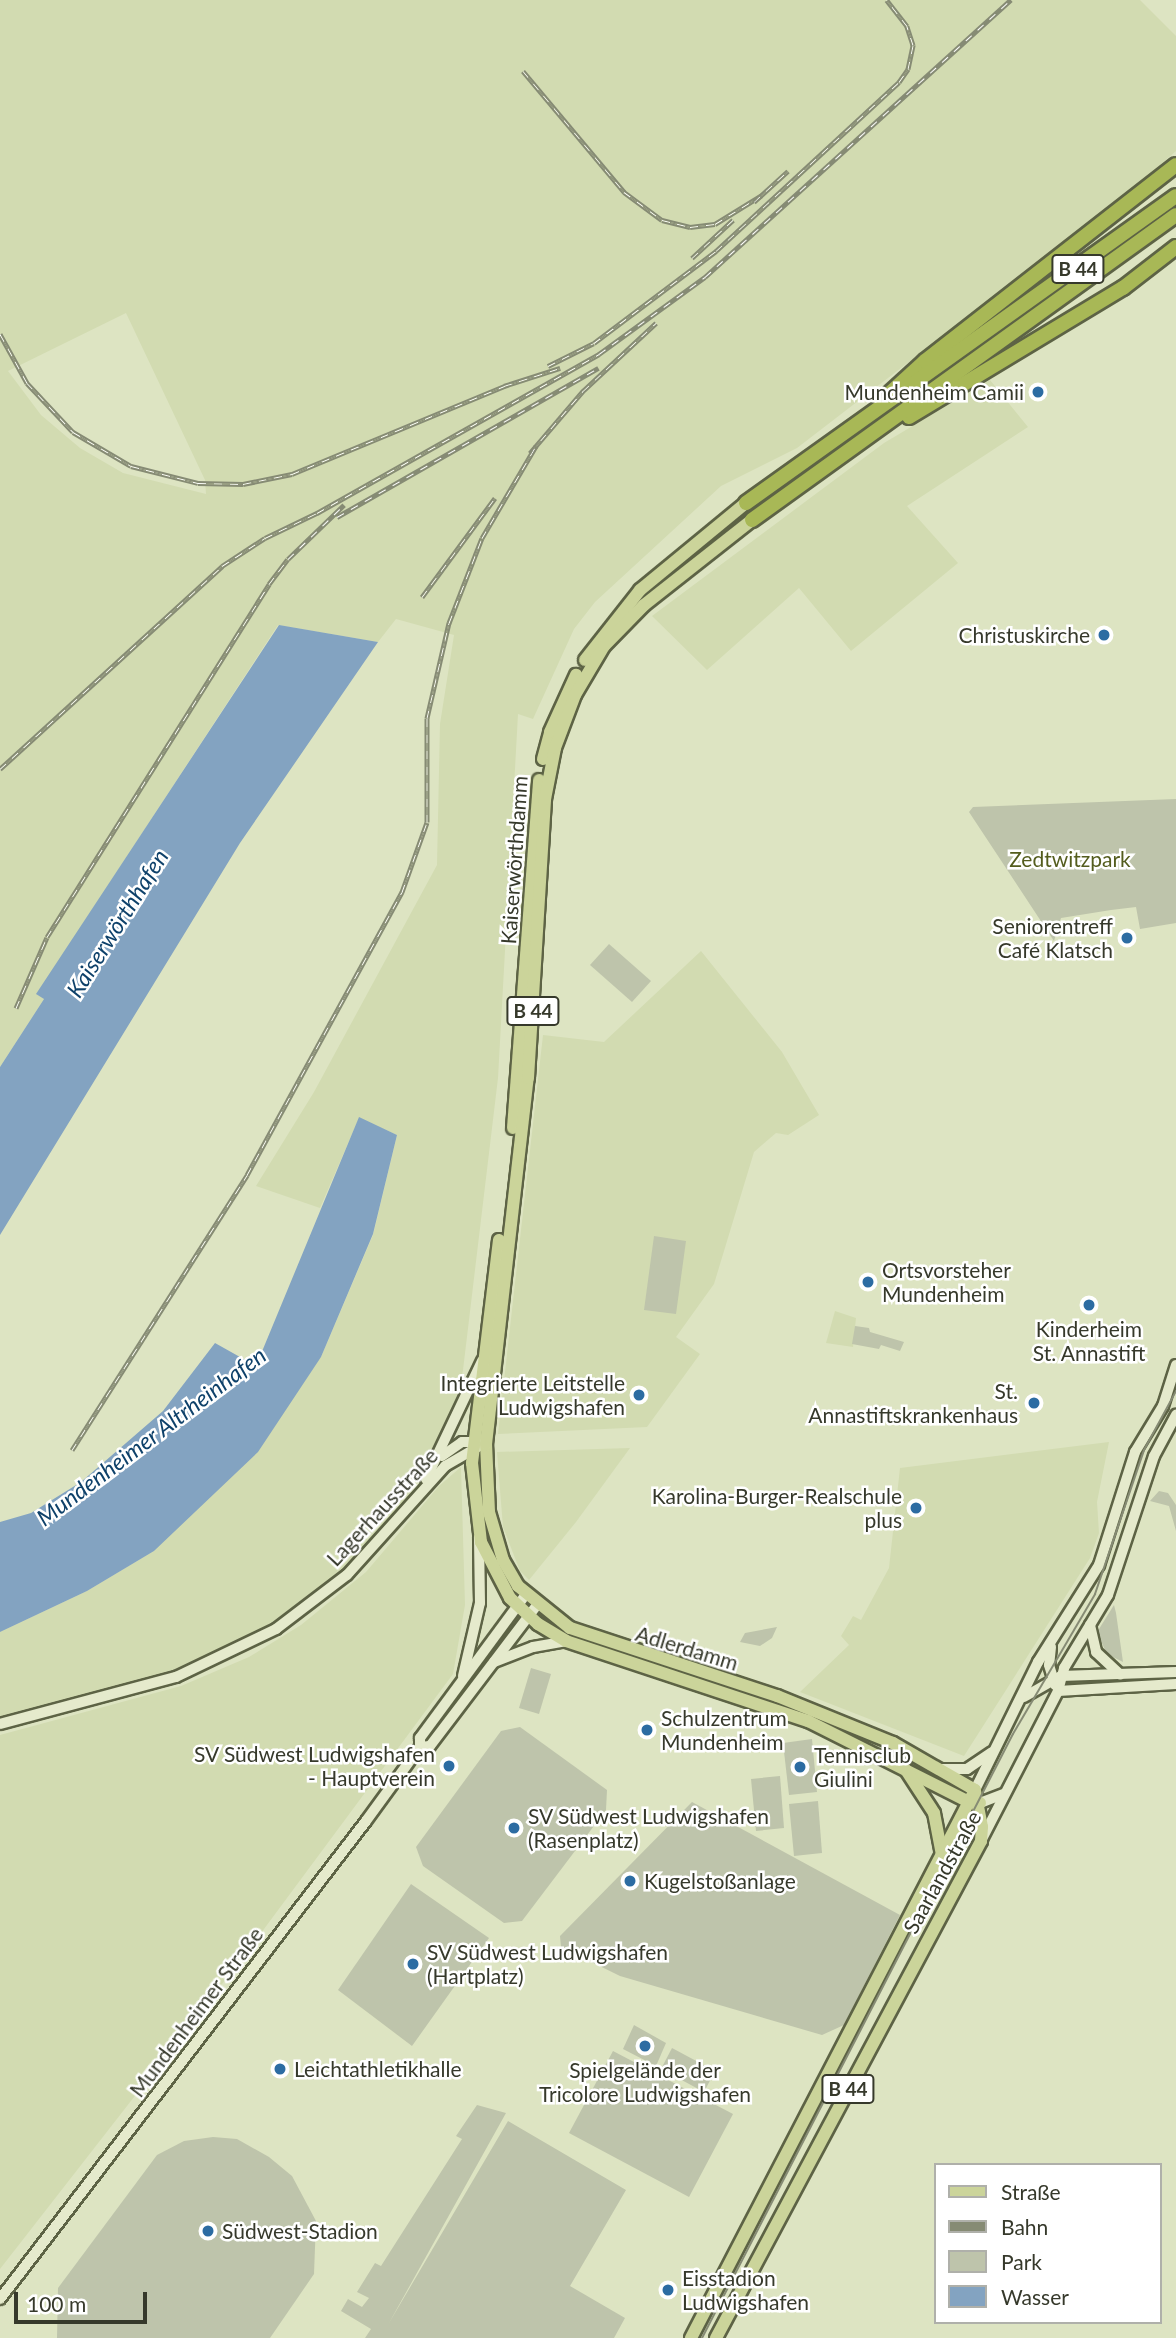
<!DOCTYPE html>
<html>
<head>
<meta charset="utf-8">
<style>
  body { margin:0 }
  #map { position:relative; width:1176px; height:2338px; overflow:hidden; background:#dde4c2; font-family:Lato,sans-serif }
  div>[style] { position:absolute }
  [style*='--x'] { left:calc(var(--x)*1px); top:calc(var(--y)*1px); width:calc(var(--w)*1px); rotate:calc(var(--a)*1deg) }
  .built>* { inset:0; background:#d2dbb1 }
  .green>* { inset:0; background:#bec4ab }
  .water>* { inset:0; background:#83a3c1 }
  .roads { filter:drop-shadow(2px 0 #5d6345) drop-shadow(-2px 0 #5d6345) drop-shadow(0 2px #5d6345) drop-shadow(0 -2px #5d6345) }
  .secondary>* { height:10px; margin:-5px; padding:0 5px; transform-origin:5px; border-radius:5px; background:#e5eacc }
  .primary>* { height:12px; margin:-6px; padding:0 6px; transform-origin:6px; border-radius:6px; background:#cbd49a }
  .highway>* { height:14px; margin:-7px; padding:0 7px; transform-origin:7px; border-radius:7px; background:#a8b856 }
  .tram>* { height:2px; margin:-1px; padding:0 1px; transform-origin:1px; border-radius:1px; background:#868b74 }
  .rail>* { height:5px; margin-top:-2.5px; transform-origin:0; background:repeating-linear-gradient(90deg,#fff 0 8px,#868b74 0 16px); box-sizing:border-box; border-block:2px solid #868b74 }
  .dots>* { width:19px; height:19px; translate:-50% -50%; box-sizing:border-box; border:4px solid #fff; border-radius:50% }
  span { translate:-50% -50%; white-space:nowrap; text-align:center; line-height:1.15; -webkit-text-stroke:5px #fff; paint-order:stroke }
  .shield-label span { padding:2px 5px; background:#fff; border:2px solid; border-radius:5px; -webkit-text-stroke-width:0 }
  .shield-label { font-size:19px; color:#36392b; font-weight:700 }
  .poi-label { font-size:21px; color:#36392b }
  .right { translate:-100% -50%; text-align:right }
  .left { translate:0 -50%; text-align:left }
  .park-label { font-size:21px; color:#545d1e }
  .street-label { font-size:21px; color:#36392b }
  .water-label { font-size:23px; color:#0e416a; font-style:italic }
  .legend { position:absolute; left:934px; top:2163px; width:228px; height:161px; box-sizing:border-box; background:#fff; border:2px solid #afb0aa; margin:0; padding:9px 12px; list-style:none; font-size:21px; color:#36392b }
  .legend li { display:flex; align-items:center; gap:14px; height:35px }
  .legend b { width:35px; border:2px solid #afb0aa }
  .scale { position:absolute; left:14px; top:2292px; width:133px; height:32px; box-sizing:border-box; border:4px solid #36392b; border-top:0; padding-left:9px; font-size:21px; line-height:24px; white-space:nowrap; color:#36392b; -webkit-text-stroke:5px #fff; paint-order:stroke }
</style>
</head>
<body>
<div id="map">
  <div class="built">
    <i style="clip-path:polygon(evenodd,0 0,1140px 0,1176px 36px,1176px 151px,1126px 195px,797px 448px,721px 486px,595px 602px,574px 629px,533px 719px,518px 714px,498px 1078px,463px 1370px,454px 1413px,414px 1489px,348px 1567px,254px 1635px,178px 1670px,0 1718px,0 1632px,87px 1591px,154px 1551px,321px 1357px,373px 1235px,397px 1135px,359px 1118px,320px 1208px,256px 1186px,314px 1092px,437px 865px,440px 724px,454px 635px,396px 619px,378px 642px,278px 625px,37px 994px,44px 999px,0 1067px,0 0,126px 313px,205px 480px,206px 494px,123px 473px,80px 448px,41px 415px,8px 371px,126px 313px)"></i>
    <i style="clip-path:polygon(990px 380px,1028px 427px,907px 506px,958px 563px,851px 651px,799px 588px,707px 670px,652px 616px,884px 443px)"></i>
    <i style="clip-path:polygon(701px 951px,782px 1052px,819px 1115px,788px 1135px,776px 1133px,754px 1152px,714px 1284px,676px 1337px,700px 1354px,647px 1427px,498px 1434px,543px 1035px,604px 1042px)"></i>
    <i style="clip-path:polygon(835px 1311px,856px 1318px,853px 1347px,826px 1343px)"></i>
    <i style="clip-path:polygon(1109px 1442px,1097px 1502px,1099px 1533px,1090px 1558px,964px 1756px,800px 1692px,849px 1645px,841px 1636px,853px 1616px,861px 1620px,889px 1568px,900px 1468px)"></i>
    <i style="clip-path:polygon(630px 1448px,576px 1522px,529px 1580px,520px 1571px,503px 1527px,497px 1452px)"></i>
    <i style="clip-path:polygon(461px 1467px,465px 1605px,453px 1674px,247px 1952px,0 2269px,0 1735px,181px 1686px,249px 1657px,301px 1625px,366px 1572px,439px 1486px)"></i>
  </div>
  <div class="green">
    <i style="clip-path:polygon(1176px 799px,1176px 923px,1140px 929px,1136px 907px,1111px 910px,1061px 918px,1054px 941px,969px 812px,973px 807px)"></i>
    <i style="clip-path:polygon(609px 944px,651px 981px,632px 1002px,590px 965px)"></i>
    <i style="clip-path:polygon(654px 1236px,686px 1241px,676px 1314px,644px 1310px)"></i>
    <i style="clip-path:polygon(855px 1326px,869px 1328px,870px 1332px,904px 1342px,900px 1351px,881px 1345px,879px 1349px,852px 1344px)"></i>
    <i style="clip-path:polygon(1159px 1491px,1168px 1493px,1176px 1505px,1176px 1531px,1169px 1506px,1150px 1501px)"></i>
    <i style="clip-path:polygon(1114px 1605px,1116px 1613px,1123px 1662px,1107px 1654px,1099px 1637px,1099px 1629px)"></i>
    <i style="clip-path:polygon(777px 1627px,772px 1638px,760px 1646px,740px 1642px,745px 1633px)"></i>
    <i style="clip-path:polygon(531px 1668px,551px 1674px,539px 1714px,519px 1708px)"></i>
    <i style="clip-path:polygon(520px 1727px,607px 1790px,606px 1810px,522px 1921px,504px 1923px,423px 1866px,416px 1847px,501px 1731px)"></i>
    <i style="clip-path:polygon(812px 1739px,817px 1792px,789px 1795px,783px 1743px)"></i>
    <i style="clip-path:polygon(780px 1776px,784px 1828px,756px 1831px,751px 1779px)"></i>
    <i style="clip-path:polygon(818px 1801px,822px 1853px,794px 1856px,789px 1804px)"></i>
    <i style="clip-path:polygon(692px 1802px,900px 1915px,844px 2025px,822px 2035px,620px 1976px,561px 1947px,560px 1936px)"></i>
    <i style="clip-path:polygon(411px 1884px,489px 1938px,412px 2046px,338px 1990px)"></i>
    <i style="clip-path:polygon(634px 2025px,666px 2043px,656px 2066px,623px 2049px)"></i>
    <i style="clip-path:polygon(672px 2048px,715px 2071px,704px 2092px,661px 2069px)"></i>
    <i style="clip-path:polygon(613px 2051px,733px 2114px,689px 2197px,569px 2133px)"></i>
    <i style="clip-path:polygon(477px 2105px,506px 2113px,389px 2323px,508px 2121px,626px 2190px,570px 2286px,625px 2318px,614px 2338px,365px 2338px,371px 2329px,341px 2311px,348px 2299px,362px 2307px,369px 2298px,357px 2292px,375px 2263px,381px 2266px,462px 2139px,456px 2136px)"></i>
    <i style="clip-path:polygon(213px 2137px,237px 2139px,269px 2157px,292px 2176px,316px 2221px,314px 2274px,270px 2338px,57px 2338px,58px 2288px,157px 2155px,184px 2141px)"></i>
  </div>
  <div class="water">
    <i style="clip-path:polygon(279px 625px,378px 642px,240px 843px,0 1235px,0 1067px,44px 999px,36px 994px)"></i>
    <i style="clip-path:polygon(359px 1117px,397px 1135px,373px 1234px,321px 1357px,258px 1452px,154px 1551px,87px 1591px,0 1632px,0 1522px,31px 1513px,81px 1482px,163px 1411px,215px 1343px,256px 1366px)"></i>
  </div>
  <div class="roads">
    <div class="secondary">
      <i style="--x:442;--y:1456;--w:24;--a:-35"></i>
      <i style="--x:462;--y:1442;--w:18;--a:0"></i>
      <i style="--x:426;--y:1479;--w:131;--a:-64.6"></i>
      <i style="--x:1090;--y:1625;--w:28;--a:77"></i>
      <i style="--x:1096;--y:1652;--w:33;--a:43"></i>
      <i style="--x:1051;--y:1647;--w:18;--a:96"></i>
      <i style="--x:1049;--y:1665;--w:21;--a:73"></i>
      <i style="--x:494;--y:1662;--w:42;--a:-21"></i>
      <i style="--x:533;--y:1647;--w:34;--a:-10"></i>
      <i style="--x:463;--y:1676;--w:75;--a:-76.9"></i>
      <i style="--x:480;--y:1603;--w:66;--a:-90.9"></i>
      <i style="--x:1058;--y:1691;--w:118;--a:-3.4"></i>
      <i style="--x:1024;--y:1697;--w:43;--a:-29.6"></i>
      <i style="--x:1061;--y:1676;--w:115;--a:-2"></i>
      <i style="--x:0;--y:1724;--w:182;--a:-15"></i>
      <i style="--x:176;--y:1677;--w:111;--a:-25.6"></i>
      <i style="--x:276;--y:1629;--w:89;--a:-37.3"></i>
      <i style="--x:347;--y:1575;--w:147;--a:-48"></i>
      <i style="--x:445;--y:1466;--w:38;--a:-30"></i>
      <i style="--x:420;--y:1747;--w:10;--a:-6"></i>
      <i style="--x:430;--y:1746;--w:177;--a:-52.8"></i>
      <i style="--x:942;--y:1769;--w:25;--a:0"></i>
      <i style="--x:967;--y:1769;--w:30;--a:-34"></i>
      <i style="--x:975;--y:1790;--w:143;--a:-63.8"></i>
      <i style="--x:1038;--y:1662;--w:115;--a:-57.8"></i>
      <i style="--x:1099;--y:1565;--w:119;--a:-72.3"></i>
      <i style="--x:1135;--y:1452;--w:54;--a:-58.7"></i>
      <i style="--x:1163;--y:1406;--w:43;--a:-72.4"></i>
      <i style="--x:980;--y:1803;--w:26;--a:-21"></i>
      <i style="--x:982;--y:1839;--w:166;--a:-62.8"></i>
      <i style="--x:1058;--y:1691;--w:24;--a:-75"></i>
      <i style="--x:1064;--y:1668;--w:85;--a:-58.9"></i>
      <i style="--x:1108;--y:1595;--w:146;--a:-71.7"></i>
      <i style="--x:1154;--y:1456;--w:47;--a:-61.8"></i>
      <i style="--x:0;--y:2299;--w:602;--a:-52.56"></i>
      <i style="--x:366;--y:1821;--w:92;--a:-53.9"></i>
      <i style="--x:420;--y:1747;--w:9;--a:-90"></i>
      <i style="--x:420;--y:1738;--w:179;--a:-53.6"></i>
    </div>
    <div class="primary">
      <i style="--x:585;--y:660;--w:89;--a:-51.8"></i>
      <i style="--x:640;--y:590;--w:137;--a:-39.4"></i>
      <i style="--x:543;--y:759;--w:28;--a:-75"></i>
      <i style="--x:550;--y:732;--w:63;--a:-65.5"></i>
      <i style="--x:513;--y:1128;--w:349;--a:-85.7"></i>
      <i style="--x:499;--y:1240;--w:225;--a:96.9"></i>
      <i style="--x:472;--y:1463;--w:80;--a:83.5"></i>
      <i style="--x:481;--y:1542;--w:63;--a:62.6"></i>
      <i style="--x:510;--y:1598;--w:38;--a:43"></i>
      <i style="--x:538;--y:1624;--w:33;--a:31"></i>
      <i style="--x:566;--y:1641;--w:255;--a:18.3"></i>
      <i style="--x:808;--y:1721;--w:180;--a:26.7"></i>
      <i style="--x:969;--y:1802;--w:11;--a:5"></i>
      <i style="--x:906;--y:1770;--w:51;--a:56.9"></i>
      <i style="--x:934;--y:1813;--w:43;--a:79.2"></i>
      <i style="--x:691;--y:2338;--w:611;--a:-62.6"></i>
      <i style="--x:716;--y:2338;--w:563;--a:-61.93"></i>
      <i style="--x:981;--y:1841;--w:14;--a:-86"></i>
      <i style="--x:982;--y:1827;--w:38;--a:-101"></i>
      <i style="--x:975;--y:1790;--w:95;--a:-150.2"></i>
      <i style="--x:893;--y:1743;--w:125;--a:-157.9"></i>
      <i style="--x:777;--y:1696;--w:218;--a:-161.8"></i>
      <i style="--x:570;--y:1628;--w:67;--a:-141.1"></i>
      <i style="--x:518;--y:1586;--w:30;--a:-120"></i>
      <i style="--x:503;--y:1560;--w:50;--a:-106.3"></i>
      <i style="--x:489;--y:1512;--w:68;--a:-92.5"></i>
      <i style="--x:486;--y:1444;--w:368;--a:-83.5"></i>
      <i style="--x:528;--y:1078;--w:280;--a:-86.5"></i>
      <i style="--x:545;--y:799;--w:52;--a:-78.9"></i>
      <i style="--x:555;--y:748;--w:57;--a:-69.3"></i>
      <i style="--x:575;--y:695;--w:57;--a:-59.4"></i>
      <i style="--x:604;--y:646;--w:57;--a:-45.7"></i>
      <i style="--x:644;--y:605;--w:137;--a:-38.2"></i>
    </div>
    <div class="highway">
      <i style="--x:890;--y:393;--w:47;--a:-42.4"></i>
      <i style="--x:925;--y:361;--w:318;--a:-38"></i>
      <i style="--x:909;--y:417;--w:250;--a:-31.1"></i>
      <i style="--x:1123;--y:288;--w:67;--a:-37.7"></i>
      <i style="--x:746;--y:503;--w:528;--a:-35.53"></i>
      <i style="--x:752;--y:520;--w:522;--a:-35.73"></i>
    </div>
  </div>
  <div class="tram">
    <i style="--x:702;--y:2338;--w:679;--a:-62.76"></i>
    <i style="--x:1013;--y:1734;--w:162;--a:-59.6"></i>
    <i style="--x:1095;--y:1594;--w:152;--a:-71.2"></i>
    <i style="--x:1144;--y:1450;--w:67;--a:-61.5"></i>
  </div>
  <div class="rail">
    <i style="--x:523;--y:71;--w:158;--a:50.1"></i>
    <i style="--x:624;--y:192;--w:47;--a:36.4"></i>
    <i style="--x:662;--y:220;--w:29;--a:14"></i>
    <i style="--x:690;--y:227;--w:25;--a:-7"></i>
    <i style="--x:715;--y:224;--w:55;--a:-31.7"></i>
    <i style="--x:754;--y:202;--w:46;--a:-42.4"></i>
    <i style="--x:692;--y:258;--w:56;--a:-42.8"></i>
    <i style="--x:0;--y:334;--w:56;--a:61.1"></i>
    <i style="--x:27;--y:383;--w:67;--a:46.8"></i>
    <i style="--x:73;--y:432;--w:67;--a:30.4"></i>
    <i style="--x:131;--y:466;--w:69;--a:14.2"></i>
    <i style="--x:198;--y:483;--w:45;--a:1.3"></i>
    <i style="--x:243;--y:484;--w:50;--a:-11.5"></i>
    <i style="--x:292;--y:474;--w:230;--a:-22.5"></i>
    <i style="--x:504;--y:386;--w:59;--a:-17.8"></i>
    <i style="--x:548;--y:366;--w:51;--a:-26.6"></i>
    <i style="--x:594;--y:343;--w:153;--a:-37"></i>
    <i style="--x:716;--y:251;--w:249;--a:-42.7"></i>
    <i style="--x:899;--y:82;--w:16;--a:-55"></i>
    <i style="--x:908;--y:69;--w:25;--a:-78"></i>
    <i style="--x:913;--y:45;--w:20;--a:-108"></i>
    <i style="--x:907;--y:26;--w:33;--a:-128"></i>
    <i style="--x:530;--y:453;--w:82;--a:-49.5"></i>
    <i style="--x:583;--y:391;--w:100;--a:-43"></i>
    <i style="--x:337;--y:517;--w:301;--a:-29.7"></i>
    <i style="--x:422;--y:597;--w:123;--a:-53.6"></i>
    <i style="--x:0;--y:769;--w:301;--a:-42.4"></i>
    <i style="--x:222;--y:566;--w:51;--a:-33.1"></i>
    <i style="--x:265;--y:538;--w:58;--a:-25.7"></i>
    <i style="--x:317;--y:513;--w:324;--a:-29.4"></i>
    <i style="--x:599;--y:354;--w:131;--a:-36"></i>
    <i style="--x:705;--y:277;--w:413;--a:-42.2"></i>
    <i style="--x:16;--y:1008;--w:77;--a:-66.4"></i>
    <i style="--x:47;--y:937;--w:417;--a:-57.8"></i>
    <i style="--x:269;--y:584;--w:31;--a:-53"></i>
    <i style="--x:288;--y:559;--w:78;--a:-44"></i>
    <i style="--x:72;--y:1450;--w:326;--a:-57.5"></i>
    <i style="--x:247;--y:1175;--w:323;--a:-61.3"></i>
    <i style="--x:402;--y:892;--w:74;--a:-70.3"></i>
    <i style="--x:427;--y:822;--w:104;--a:-90"></i>
    <i style="--x:427;--y:718;--w:98;--a:-77"></i>
    <i style="--x:449;--y:623;--w:91;--a:-68.8"></i>
    <i style="--x:482;--y:538;--w:107;--a:-59.6"></i>
  </div>
  <div class="dots">
    <i style="left:1038px;top:392px;background:#2c6ca2"></i>
    <i style="left:1104px;top:635px;background:#2c6ca2"></i>
    <i style="left:1127px;top:938px;background:#2c6ca2"></i>
    <i style="left:868px;top:1282px;background:#2c6ca2"></i>
    <i style="left:1089px;top:1305px;background:#2c6ca2"></i>
    <i style="left:639px;top:1395px;background:#2c6ca2"></i>
    <i style="left:1034px;top:1403px;background:#2c6ca2"></i>
    <i style="left:916px;top:1508px;background:#2c6ca2"></i>
    <i style="left:647px;top:1730px;background:#2c6ca2"></i>
    <i style="left:449px;top:1766px;background:#2c6ca2"></i>
    <i style="left:800px;top:1767px;background:#2c6ca2"></i>
    <i style="left:514px;top:1828px;background:#2c6ca2"></i>
    <i style="left:630px;top:1881px;background:#2c6ca2"></i>
    <i style="left:413px;top:1964px;background:#2c6ca2"></i>
    <i style="left:645px;top:2046px;background:#2c6ca2"></i>
    <i style="left:280px;top:2069px;background:#2c6ca2"></i>
    <i style="left:208px;top:2231px;background:#2c6ca2"></i>
    <i style="left:668px;top:2290px;background:#2c6ca2"></i>
  </div>
  <div class="shield-label">
    <span style="left:1078px;top:269px">B 44</span>
    <span style="left:533px;top:1011px">B 44</span>
    <span style="left:848px;top:2089px">B 44</span>
  </div>
  <div class="poi-label">
    <span class="right" style="left:1024px;top:392px">Mundenheim Camii</span>
    <span class="right" style="left:1090px;top:635px">Christuskirche</span>
    <span class="right" style="left:1113px;top:938px">Seniorentreff<br>Café Klatsch</span>
    <span class="left" style="left:882px;top:1282px">Ortsvorsteher<br>Mundenheim</span>
    <span style="left:1089px;top:1341px">Kinderheim<br>St. Annastift</span>
    <span class="right" style="left:625px;top:1395px">Integrierte Leitstelle<br>Ludwigshafen</span>
    <span class="right" style="left:1018px;top:1403px">St.<br>Annastiftskrankenhaus</span>
    <span class="right" style="left:902px;top:1508px">Karolina-Burger-Realschule<br>plus</span>
    <span class="left" style="left:661px;top:1730px">Schulzentrum<br>Mundenheim</span>
    <span class="right" style="left:435px;top:1766px">SV Südwest Ludwigshafen<br>- Hauptverein</span>
    <span class="left" style="left:814px;top:1767px">Tennisclub<br>Giulini</span>
    <span class="left" style="left:528px;top:1828px">SV Südwest Ludwigshafen<br>(Rasenplatz)</span>
    <span class="left" style="left:644px;top:1881px">Kugelstoßanlage</span>
    <span class="left" style="left:427px;top:1964px">SV Südwest Ludwigshafen<br>(Hartplatz)</span>
    <span class="left" style="left:294px;top:2069px">Leichtathletikhalle</span>
    <span style="left:645px;top:2082px">Spielgelände der<br>Tricolore Ludwigshafen</span>
    <span class="left" style="left:222px;top:2231px">Südwest-Stadion</span>
    <span class="left" style="left:682px;top:2290px">Eisstadion<br>Ludwigshafen</span>
  </div>
  <div class="park-label">
    <span style="left:1070px;top:859px">Zedtwitzpark</span>
  </div>
  <div class="street-label">
    <span style="left:514px;top:860px;rotate:-86deg">Kaiserwörthdamm</span>
    <span style="left:382px;top:1507px;rotate:-47deg">Lagerhausstraße</span>
    <span style="left:687px;top:1648px;rotate:17deg">Adlerdamm</span>
    <span style="left:942px;top:1872px;rotate:-61deg">Saarlandstraße</span>
    <span style="left:196px;top:2012px;rotate:-53deg">Mundenheimer Straße</span>
  </div>
  <div class="water-label">
    <span style="left:117px;top:923px;rotate:-58deg">Kaiserwörthhafen</span>
    <span style="left:151px;top:1436px;rotate:-37deg">Mundenheimer Altrheinhafen</span>
  </div>
  <ul class="legend">
  <li><b style="height:9px;background:#cbd49a"></b>Straße</li>
  <li><b style="height:9px;background:#868b74"></b>Bahn</li>
  <li><b style="height:19px;background:#bec4ab"></b>Park</li>
  <li><b style="height:19px;background:#83a3c1"></b>Wasser</li>
  </ul>
  <div class="scale">100 m</div>
</div>
</body>
</html>
